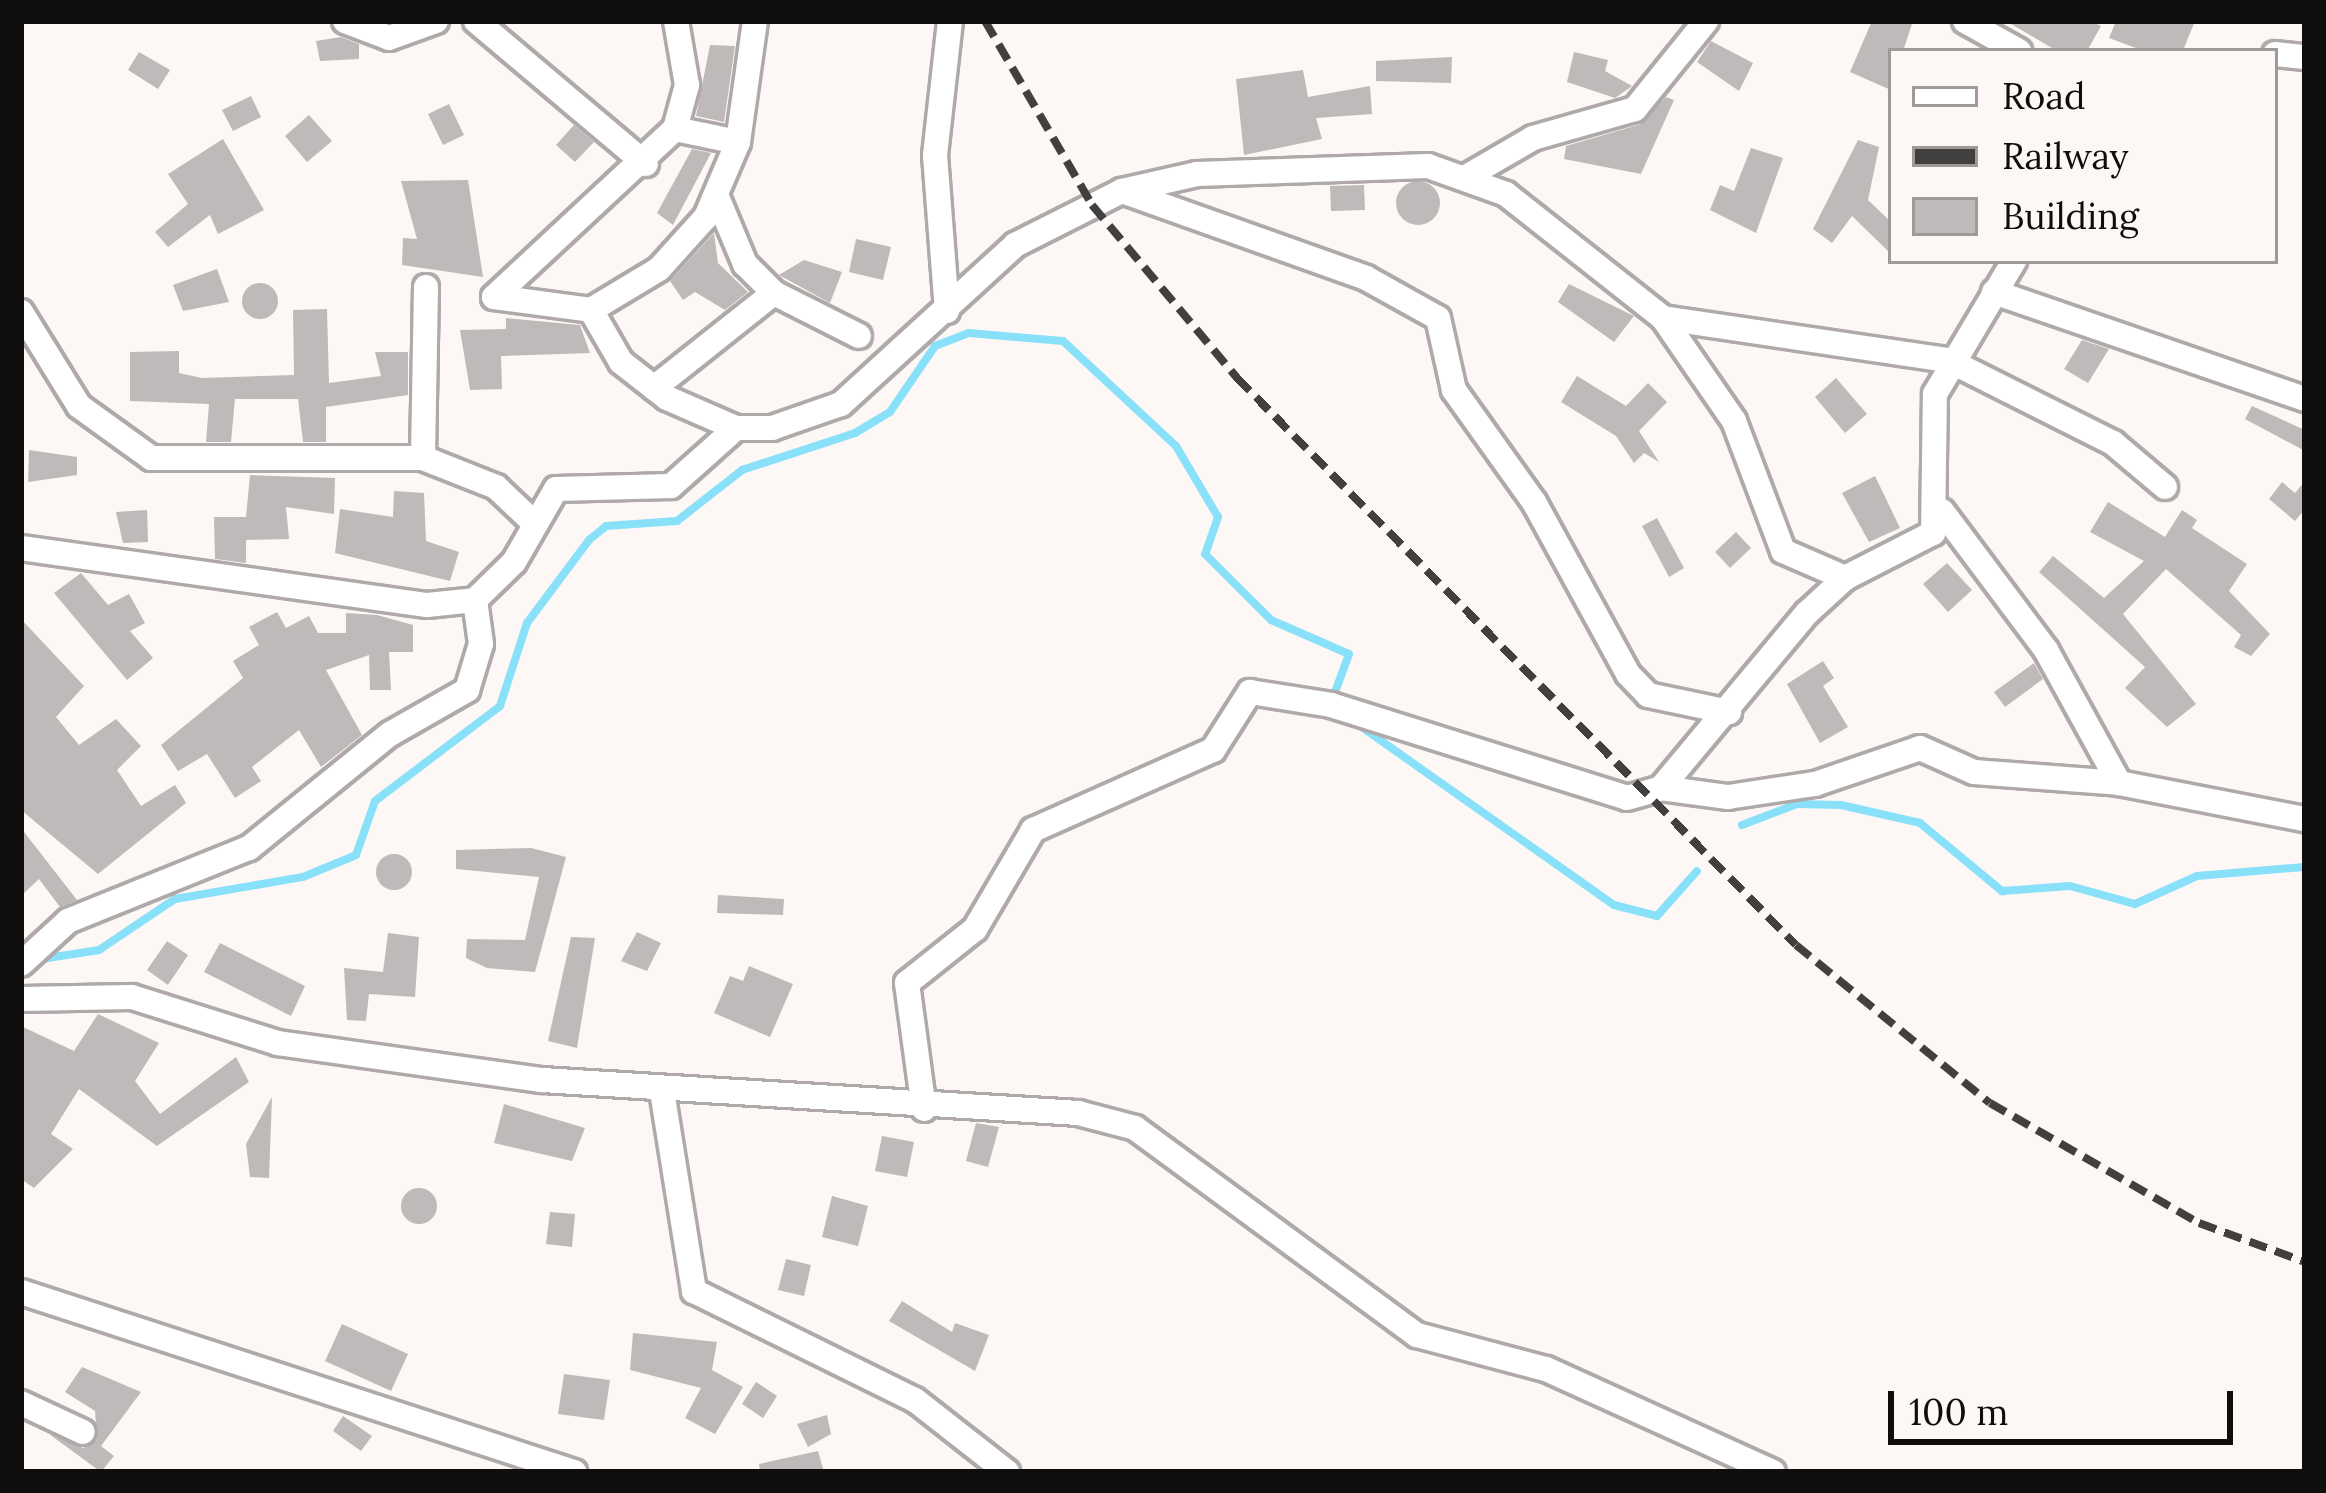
<!DOCTYPE html>
<html>
<head>
<meta charset="utf-8">
<style>
  body { margin:0 }
  #map { position:relative; width:2326px; height:1493px; overflow:hidden; background:#fdf7f6; font-family:Lora,serif }
  div>[style] { position:absolute }
  [style*='--x'] { left:calc(var(--x)*1px); top:calc(var(--y)*1px); width:calc(var(--w)*1px); rotate:calc(var(--a)*1deg) }
  .stream>* { height:8px; margin:-4px; padding:0 4px; transform-origin:4px; border-radius:4px; background:#89e0f9 }
  .building>* { inset:0; background:#bfbab9 }
  .round { border-radius:50% }
  .roads { filter:drop-shadow(3px 0 #afaaa9) drop-shadow(-3px 0 #afaaa9) drop-shadow(0 3px #afaaa9) drop-shadow(0 -3px #afaaa9) }
  .minor>* { height:24px; margin:-12px; padding:0 12px; transform-origin:12px; border-radius:12px; background:#fff }
  .rail>* { height:8px; margin-top:-4px; transform-origin:0; background:repeating-linear-gradient(90deg,#42403f 0 18px,transparent 0 27px) }
  span { translate:-50% -50%; white-space:nowrap; text-align:center; line-height:1.15; -webkit-text-stroke:9px #fdf7f6; paint-order:stroke }
  .frame { position:absolute; inset:0; border:24px solid #0f0e0d; pointer-events:none }
  .legend { position:absolute; left:1888px; top:48px; width:390px; height:216px; box-sizing:border-box; background:#fdf7f6; border:3px solid #9e9a99; margin:0; padding:15px 21px; list-style:none; font-size:36px; color:#0f0e0d }
  .legend li { display:flex; align-items:center; gap:24px; height:60px }
  .legend b { width:60px; border:3px solid #9e9a99 }
  .scale { position:absolute; left:1888px; top:1391px; width:345px; height:54px; box-sizing:border-box; border:6px solid #0f0e0d; border-top:0; padding-left:15px; font-size:36px; line-height:42px; white-space:nowrap; color:#0f0e0d; -webkit-text-stroke:9px #fdf7f6; paint-order:stroke }
</style>
</head>
<body>
<div id="map">
  <div class="stream">
    <i style="--x:1356;--y:723;--w:316;--a:35.2"></i>
    <i style="--x:1614;--y:905;--w:44;--a:14.3"></i>
    <i style="--x:1657;--y:916;--w:60;--a:-48.4"></i>
    <i style="--x:1742;--y:825;--w:59;--a:-20.9"></i>
    <i style="--x:1797;--y:804;--w:44;--a:1.3"></i>
    <i style="--x:1841;--y:805;--w:81;--a:12.8"></i>
    <i style="--x:1920;--y:823;--w:107;--a:39.7"></i>
    <i style="--x:2002;--y:891;--w:68;--a:-4.2"></i>
    <i style="--x:2070;--y:886;--w:67;--a:15.5"></i>
    <i style="--x:2135;--y:904;--w:68;--a:-24.3"></i>
    <i style="--x:2197;--y:876;--w:108;--a:-4.8"></i>
    <i style="--x:41;--y:959;--w:59;--a:-8.8"></i>
    <i style="--x:99;--y:950;--w:92;--a:-33.9"></i>
    <i style="--x:175;--y:899;--w:130;--a:-9.8"></i>
    <i style="--x:303;--y:877;--w:57;--a:-22.5"></i>
    <i style="--x:356;--y:855;--w:57;--a:-70.6"></i>
    <i style="--x:375;--y:801;--w:157;--a:-37.2"></i>
    <i style="--x:500;--y:706;--w:87;--a:-72"></i>
    <i style="--x:527;--y:623;--w:104;--a:-53.2"></i>
    <i style="--x:589;--y:540;--w:22;--a:-39"></i>
    <i style="--x:606;--y:526;--w:71;--a:-4"></i>
    <i style="--x:677;--y:521;--w:83;--a:-38.1"></i>
    <i style="--x:742;--y:470;--w:119;--a:-18.1"></i>
    <i style="--x:855;--y:433;--w:41;--a:-31"></i>
    <i style="--x:890;--y:412;--w:80;--a:-55.7"></i>
    <i style="--x:935;--y:346;--w:36;--a:-21"></i>
    <i style="--x:969;--y:333;--w:94;--a:4.9"></i>
    <i style="--x:1063;--y:341;--w:154;--a:42.9"></i>
    <i style="--x:1176;--y:446;--w:82;--a:59.4"></i>
    <i style="--x:1218;--y:517;--w:39;--a:109"></i>
    <i style="--x:1205;--y:554;--w:93;--a:45"></i>
    <i style="--x:1271;--y:620;--w:85;--a:23.6"></i>
    <i style="--x:1349;--y:654;--w:52;--a:110.2"></i>
  </div>
  <div class="building">
    <i style="clip-path:polygon(1872px 21px,1913px 21px,1903px 51px,1891px 51px,1891px 90px,1850px 72px)"></i>
    <i style="clip-path:polygon(2006px 21px,2090px 21px,2101px 26px,2087px 51px,2057px 51px)"></i>
    <i style="clip-path:polygon(2116px 21px,2195px 21px,2184px 48px,2144px 51px,2109px 38px)"></i>
    <i style="clip-path:polygon(341px 37px,359px 44px,359px 59px,320px 61px,316px 41px)"></i>
    <i style="clip-path:polygon(1711px 41px,1753px 63px,1739px 91px,1697px 62px)"></i>
    <i style="clip-path:polygon(710px 45px,735px 46px,724px 122px,696px 116px)"></i>
    <i style="clip-path:polygon(139px 52px,170px 70px,158px 89px,128px 70px)"></i>
    <i style="clip-path:polygon(1574px 52px,1608px 60px,1605px 71px,1632px 86px,1615px 98px,1567px 82px)"></i>
    <i style="clip-path:polygon(1452px 57px,1451px 83px,1376px 81px,1376px 61px)"></i>
    <i style="clip-path:polygon(1303px 70px,1308px 97px,1370px 86px,1372px 114px,1316px 118px,1322px 139px,1244px 155px,1236px 79px)"></i>
    <i style="clip-path:polygon(251px 96px,261px 117px,233px 131px,222px 110px)"></i>
    <i style="clip-path:polygon(1666px 97px,1674px 100px,1641px 174px,1564px 159px,1566px 146px,1641px 124px)"></i>
    <i style="clip-path:polygon(449px 104px,464px 135px,443px 145px,428px 114px)"></i>
    <i style="clip-path:polygon(309px 115px,332px 141px,307px 162px,285px 136px)"></i>
    <i style="clip-path:polygon(574px 125px,594px 142px,575px 162px,556px 145px)"></i>
    <i style="clip-path:polygon(223px 139px,264px 210px,218px 234px,210px 215px,168px 247px,155px 232px,188px 204px,168px 174px)"></i>
    <i style="clip-path:polygon(1858px 140px,1879px 147px,1868px 200px,1891px 222px,1891px 254px,1852px 216px,1832px 243px,1813px 229px)"></i>
    <i style="clip-path:polygon(1751px 148px,1783px 158px,1756px 233px,1710px 210px,1720px 185px,1734px 191px)"></i>
    <i style="clip-path:polygon(692px 149px,711px 153px,673px 225px,657px 213px)"></i>
    <i style="clip-path:polygon(468px 180px,483px 277px,402px 265px,403px 238px,417px 239px,401px 181px)"></i>
    <i class="round" style="left:1396px;top:181px;width:44px;height:44px"></i>
    <i style="clip-path:polygon(1364px 185px,1365px 210px,1331px 211px,1330px 186px)"></i>
    <i style="clip-path:polygon(714px 233px,718px 263px,748px 292px,725px 310px,695px 292px,683px 300px,670px 281px)"></i>
    <i style="clip-path:polygon(856px 239px,891px 247px,883px 280px,849px 272px)"></i>
    <i style="clip-path:polygon(804px 260px,842px 272px,830px 303px,779px 275px)"></i>
    <i style="clip-path:polygon(217px 269px,229px 302px,183px 311px,173px 285px)"></i>
    <i class="round" style="left:242px;top:283px;width:36px;height:36px"></i>
    <i style="clip-path:polygon(1569px 284px,1634px 316px,1614px 342px,1558px 302px)"></i>
    <i style="clip-path:polygon(327px 309px,329px 383px,381px 376px,375px 352px,408px 352px,408px 395px,326px 407px,326px 442px,303px 442px,298px 399px,235px 399px,231px 442px,206px 442px,209px 404px,130px 401px,130px 352px,179px 351px,179px 373px,202px 378px,294px 375px,293px 310px)"></i>
    <i style="clip-path:polygon(506px 318px,580px 325px,590px 353px,501px 356px,502px 389px,470px 390px,460px 330px,506px 329px)"></i>
    <i style="clip-path:polygon(2082px 340px,2109px 349px,2088px 383px,2064px 369px)"></i>
    <i style="clip-path:polygon(1577px 376px,1626px 406px,1648px 383px,1667px 402px,1639px 431px,1659px 462px,1644px 453px,1634px 463px,1616px 436px,1561px 402px)"></i>
    <i style="clip-path:polygon(1836px 378px,1867px 414px,1845px 433px,1815px 397px)"></i>
    <i style="clip-path:polygon(2252px 406px,2305px 430px,2305px 451px,2245px 419px)"></i>
    <i style="clip-path:polygon(29px 450px,77px 457px,77px 475px,28px 482px)"></i>
    <i style="clip-path:polygon(250px 475px,335px 478px,334px 514px,286px 507px,289px 539px,246px 540px,246px 563px,215px 559px,214px 517px,246px 517px)"></i>
    <i style="clip-path:polygon(1875px 476px,1900px 528px,1869px 542px,1842px 493px)"></i>
    <i style="clip-path:polygon(2305px 481px,2305px 509px,2295px 521px,2269px 499px,2282px 482px,2295px 493px)"></i>
    <i style="clip-path:polygon(394px 491px,424px 493px,426px 541px,459px 552px,450px 581px,335px 553px,340px 509px,393px 517px)"></i>
    <i style="clip-path:polygon(2108px 502px,2165px 537px,2182px 510px,2197px 520px,2192px 528px,2247px 564px,2229px 591px,2270px 634px,2251px 656px,2234px 647px,2241px 635px,2166px 569px,2123px 614px,2196px 704px,2167px 727px,2125px 688px,2145px 667px,2039px 572px,2053px 556px,2104px 598px,2144px 561px,2090px 532px)"></i>
    <i style="clip-path:polygon(147px 510px,148px 542px,123px 543px,116px 512px)"></i>
    <i style="clip-path:polygon(1657px 518px,1684px 568px,1669px 577px,1642px 526px)"></i>
    <i style="clip-path:polygon(1736px 532px,1751px 548px,1730px 568px,1715px 552px)"></i>
    <i style="clip-path:polygon(1947px 563px,1972px 590px,1948px 612px,1923px 584px)"></i>
    <i style="clip-path:polygon(81px 573px,108px 605px,129px 594px,145px 623px,130px 631px,153px 658px,127px 680px,54px 593px)"></i>
    <i style="clip-path:polygon(277px 612px,286px 628px,309px 616px,318px 633px,346px 633px,346px 613px,377px 615px,413px 625px,413px 652px,389px 652px,391px 690px,370px 690px,369px 655px,326px 670px,362px 735px,321px 767px,299px 730px,252px 767px,261px 781px,235px 798px,207px 754px,178px 771px,161px 745px,243px 678px,233px 661px,259px 645px,249px 627px)"></i>
    <i style="clip-path:polygon(21px 619px,84px 686px,56px 717px,79px 745px,116px 719px,141px 746px,117px 770px,141px 806px,175px 785px,186px 803px,98px 874px,21px 810px)"></i>
    <i style="clip-path:polygon(1823px 661px,1834px 678px,1823px 686px,1848px 727px,1820px 743px,1787px 684px)"></i>
    <i style="clip-path:polygon(2034px 663px,2043px 679px,2005px 707px,1994px 692px)"></i>
    <i style="clip-path:polygon(21px 828px,77px 900px,60px 907px,39px 879px,21px 896px)"></i>
    <i style="clip-path:polygon(531px 848px,566px 857px,535px 972px,487px 968px,466px 958px,467px 939px,525px 940px,539px 877px,456px 869px,456px 850px)"></i>
    <i class="round" style="left:376px;top:854px;width:36px;height:36px"></i>
    <i style="clip-path:polygon(718px 895px,784px 899px,783px 915px,717px 913px)"></i>
    <i style="clip-path:polygon(637px 932px,661px 943px,647px 971px,621px 961px)"></i>
    <i style="clip-path:polygon(388px 933px,419px 937px,415px 997px,369px 994px,366px 1021px,347px 1020px,344px 968px,383px 972px)"></i>
    <i style="clip-path:polygon(571px 937px,595px 938px,577px 1048px,548px 1041px)"></i>
    <i style="clip-path:polygon(167px 941px,188px 955px,168px 985px,147px 970px)"></i>
    <i style="clip-path:polygon(220px 943px,305px 986px,291px 1016px,204px 972px)"></i>
    <i style="clip-path:polygon(749px 966px,793px 984px,770px 1037px,714px 1013px,730px 976px,743px 981px)"></i>
    <i style="clip-path:polygon(98px 1014px,159px 1043px,135px 1081px,160px 1114px,236px 1057px,249px 1082px,157px 1146px,79px 1089px,51px 1134px,73px 1149px,34px 1188px,21px 1179px,21px 1026px,74px 1051px)"></i>
    <i style="clip-path:polygon(272px 1097px,269px 1178px,250px 1177px,246px 1144px)"></i>
    <i style="clip-path:polygon(504px 1104px,585px 1128px,572px 1161px,494px 1143px)"></i>
    <i style="clip-path:polygon(976px 1123px,999px 1127px,988px 1167px,966px 1161px)"></i>
    <i style="clip-path:polygon(882px 1136px,914px 1142px,907px 1177px,875px 1171px)"></i>
    <i class="round" style="left:401px;top:1188px;width:36px;height:36px"></i>
    <i style="clip-path:polygon(832px 1196px,868px 1206px,858px 1246px,822px 1237px)"></i>
    <i style="clip-path:polygon(550px 1212px,575px 1214px,572px 1247px,546px 1244px)"></i>
    <i style="clip-path:polygon(786px 1259px,811px 1265px,804px 1296px,778px 1290px)"></i>
    <i style="clip-path:polygon(902px 1301px,952px 1332px,955px 1323px,989px 1335px,975px 1371px,889px 1321px)"></i>
    <i style="clip-path:polygon(342px 1324px,408px 1354px,391px 1391px,325px 1361px)"></i>
    <i style="clip-path:polygon(633px 1333px,717px 1342px,712px 1370px,743px 1387px,715px 1434px,685px 1418px,701px 1388px,630px 1370px)"></i>
    <i style="clip-path:polygon(82px 1367px,141px 1392px,101px 1446px,114px 1456px,101px 1472px,49px 1434px,83px 1448px,97px 1440px,95px 1411px,65px 1392px)"></i>
    <i style="clip-path:polygon(564px 1374px,610px 1380px,604px 1420px,558px 1414px)"></i>
    <i style="clip-path:polygon(756px 1382px,777px 1396px,763px 1418px,742px 1404px)"></i>
    <i style="clip-path:polygon(827px 1415px,831px 1434px,808px 1447px,797px 1424px)"></i>
    <i style="clip-path:polygon(343px 1416px,372px 1436px,361px 1451px,333px 1431px)"></i>
    <i style="clip-path:polygon(818px 1451px,824px 1472px,760px 1472px,759px 1464px)"></i>
  </div>
  <div class="roads">
    <div class="minor">
      <i style="--x:345;--y:21;--w:47;--a:21.1"></i>
      <i style="--x:389;--y:38;--w:50;--a:-19.9"></i>
      <i style="--x:476;--y:21;--w:222;--a:40.1"></i>
      <i style="--x:1965;--y:21;--w:62;--a:29.1"></i>
      <i style="--x:2275;--y:54;--w:30;--a:6"></i>
      <i style="--x:675;--y:129;--w:64;--a:11.7"></i>
      <i style="--x:1466;--y:177;--w:78;--a:-30.2"></i>
      <i style="--x:1533;--y:138;--w:106;--a:-15.9"></i>
      <i style="--x:1635;--y:109;--w:113;--a:-51.1"></i>
      <i style="--x:1122;--y:191;--w:259;--a:19.6"></i>
      <i style="--x:1366;--y:278;--w:82;--a:29.1"></i>
      <i style="--x:1438;--y:318;--w:74;--a:77.5"></i>
      <i style="--x:1454;--y:390;--w:138;--a:54.5"></i>
      <i style="--x:1534;--y:502;--w:196;--a:61.3"></i>
      <i style="--x:1628;--y:674;--w:29;--a:46"></i>
      <i style="--x:1648;--y:695;--w:83;--a:11.9"></i>
      <i style="--x:717;--y:197;--w:73;--a:67.3"></i>
      <i style="--x:745;--y:264;--w:41;--a:45"></i>
      <i style="--x:774;--y:293;--w:95;--a:26.8"></i>
      <i style="--x:1994;--y:292;--w:329;--a:19"></i>
      <i style="--x:494;--y:297;--w:98;--a:7.6"></i>
      <i style="--x:591;--y:310;--w:60;--a:60"></i>
      <i style="--x:621;--y:362;--w:58;--a:38"></i>
      <i style="--x:667;--y:398;--w:75;--a:23.5"></i>
      <i style="--x:736;--y:428;--w:36;--a:0"></i>
      <i style="--x:772;--y:428;--w:73;--a:-19.2"></i>
      <i style="--x:841;--y:404;--w:236;--a:-42.4"></i>
      <i style="--x:1015;--y:245;--w:120;--a:-26.8"></i>
      <i style="--x:1122;--y:191;--w:77;--a:-12.8"></i>
      <i style="--x:1197;--y:174;--w:231;--a:-2"></i>
      <i style="--x:1428;--y:166;--w:83;--a:19.7"></i>
      <i style="--x:1506;--y:194;--w:200;--a:38.3"></i>
      <i style="--x:1663;--y:318;--w:125;--a:55.4"></i>
      <i style="--x:1734;--y:421;--w:139;--a:69.3"></i>
      <i style="--x:1783;--y:551;--w:68;--a:23.5"></i>
      <i style="--x:494;--y:297;--w:247;--a:-42.9"></i>
      <i style="--x:675;--y:129;--w:46;--a:-74.7"></i>
      <i style="--x:687;--y:85;--w:65;--a:-99.8"></i>
      <i style="--x:591;--y:310;--w:79;--a:-31.1"></i>
      <i style="--x:659;--y:269;--w:70;--a:-47.9"></i>
      <i style="--x:706;--y:217;--w:82;--a:-66.9"></i>
      <i style="--x:738;--y:142;--w:122;--a:-82"></i>
      <i style="--x:947;--y:311;--w:156;--a:-94.4"></i>
      <i style="--x:935;--y:155;--w:135;--a:-83.6"></i>
      <i style="--x:21;--y:312;--w:110;--a:58.3"></i>
      <i style="--x:79;--y:406;--w:89;--a:35.8"></i>
      <i style="--x:151;--y:458;--w:272;--a:0"></i>
      <i style="--x:423;--y:458;--w:79;--a:21.7"></i>
      <i style="--x:496;--y:487;--w:51;--a:43.4"></i>
      <i style="--x:1663;--y:318;--w:288;--a:8.4"></i>
      <i style="--x:1948;--y:360;--w:185;--a:26.7"></i>
      <i style="--x:2113;--y:443;--w:68;--a:40.2"></i>
      <i style="--x:654;--y:388;--w:153;--a:-38.4"></i>
      <i style="--x:423;--y:458;--w:171;--a:-89"></i>
      <i style="--x:1942;--y:511;--w:174;--a:53.2"></i>
      <i style="--x:2046;--y:650;--w:152;--a:61.2"></i>
      <i style="--x:21;--y:548;--w:410;--a:8"></i>
      <i style="--x:427;--y:605;--w:48;--a:-5.9"></i>
      <i style="--x:475;--y:600;--w:54;--a:-44.3"></i>
      <i style="--x:514;--y:562;--w:84;--a:-60.1"></i>
      <i style="--x:556;--y:489;--w:115;--a:-1.5"></i>
      <i style="--x:671;--y:486;--w:87;--a:-41.7"></i>
      <i style="--x:1661;--y:788;--w:68;--a:7.7"></i>
      <i style="--x:1728;--y:797;--w:88;--a:-8.5"></i>
      <i style="--x:1815;--y:784;--w:111;--a:-18.9"></i>
      <i style="--x:1920;--y:748;--w:59;--a:24"></i>
      <i style="--x:1974;--y:772;--w:145;--a:4.3"></i>
      <i style="--x:2119;--y:783;--w:189;--a:11"></i>
      <i style="--x:21;--y:964;--w:64;--a:-42.5"></i>
      <i style="--x:68;--y:921;--w:195;--a:-22"></i>
      <i style="--x:249;--y:848;--w:181;--a:-39"></i>
      <i style="--x:390;--y:734;--w:89;--a:-29.7"></i>
      <i style="--x:467;--y:690;--w:48;--a:-73.1"></i>
      <i style="--x:481;--y:644;--w:44;--a:-97.8"></i>
      <i style="--x:21;--y:999;--w:111;--a:-1"></i>
      <i style="--x:132;--y:997;--w:153;--a:17.5"></i>
      <i style="--x:278;--y:1043;--w:267;--a:8"></i>
      <i style="--x:542;--y:1080;--w:537;--a:3.52"></i>
      <i style="--x:1078;--y:1113;--w:59;--a:14.7"></i>
      <i style="--x:1135;--y:1128;--w:350;--a:36.3"></i>
      <i style="--x:1417;--y:1335;--w:133;--a:14.8"></i>
      <i style="--x:1546;--y:1369;--w:249;--a:24.4"></i>
      <i style="--x:662;--y:1091;--w:203;--a:80.9"></i>
      <i style="--x:694;--y:1291;--w:246;--a:26.3"></i>
      <i style="--x:915;--y:1400;--w:117;--a:38"></i>
      <i style="--x:924;--y:1109;--w:127;--a:-97.7"></i>
      <i style="--x:907;--y:983;--w:87;--a:-38.5"></i>
      <i style="--x:975;--y:929;--w:115;--a:-59.6"></i>
      <i style="--x:1033;--y:830;--w:197;--a:-24"></i>
      <i style="--x:1213;--y:750;--w:69;--a:-57.5"></i>
      <i style="--x:1250;--y:692;--w:82;--a:9.1"></i>
      <i style="--x:1331;--y:705;--w:310;--a:17.4"></i>
      <i style="--x:1627;--y:798;--w:35;--a:-16"></i>
      <i style="--x:1661;--y:788;--w:228;--a:-50.2"></i>
      <i style="--x:1807;--y:613;--w:52;--a:-42.6"></i>
      <i style="--x:1845;--y:578;--w:99;--a:-27.1"></i>
      <i style="--x:1933;--y:533;--w:139;--a:-89.2"></i>
      <i style="--x:1935;--y:394;--w:155;--a:-59.3"></i>
      <i style="--x:21;--y:1292;--w:582;--a:18.03"></i>
      <i style="--x:21;--y:1403;--w:68;--a:25.1"></i>
    </div>
  </div>
  <div class="rail">
    <i style="--x:985;--y:21;--w:213;--a:59.8"></i>
    <i style="--x:1092;--y:205;--w:226;--a:50"></i>
    <i style="--x:1237;--y:378;--w:796;--a:45.41"></i>
    <i style="--x:1796;--y:945;--w:250;--a:39.2"></i>
    <i style="--x:1990;--y:1103;--w:241;--a:29.9"></i>
    <i style="--x:2199;--y:1223;--w:113;--a:20.2"></i>
  </div>
  <div class="frame"></div>
  <ul class="legend">
  <li><b style="height:15px;background:#fff"></b>Road</li>
  <li><b style="height:15px;background:#42403f"></b>Railway</li>
  <li><b style="height:33px;background:#bfbab9"></b>Building</li>
  </ul>
  <div class="scale">100 m</div>
</div>
</body>
</html>
